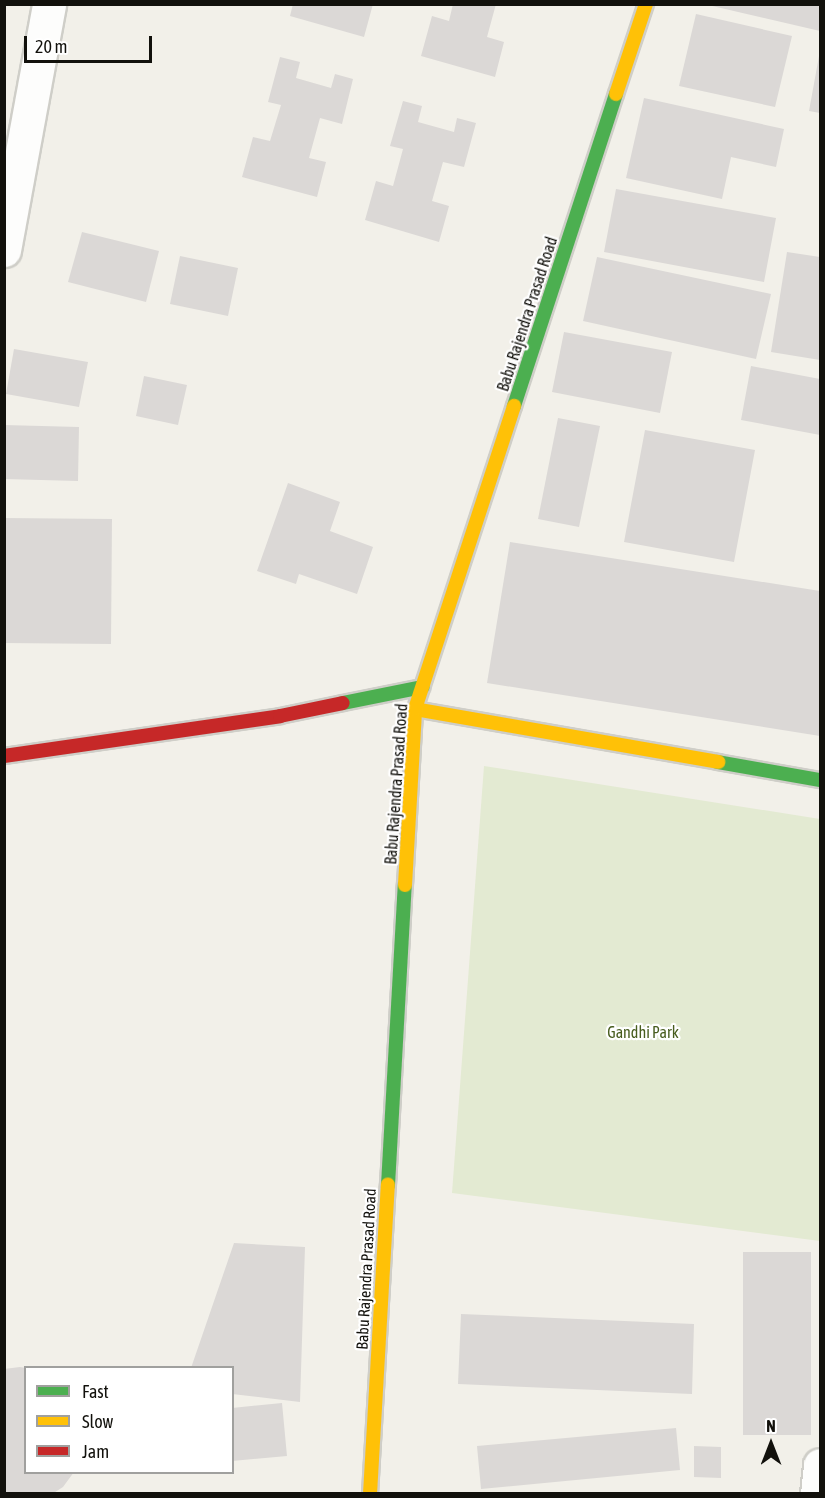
<!DOCTYPE html>
<html>
<head>
<meta charset="utf-8">
<style>
  body { margin:0 }
  #map { position:relative; width:825px; height:1498px; overflow:hidden; background:#f2f0e9; font-family:"Asap Condensed",sans-serif }
  div>[style] { position:absolute }
  [style*='--x'] { left:calc(var(--x)*1px); top:calc(var(--y)*1px); width:calc(var(--w)*1px); rotate:calc(var(--a)*1deg) }
  .green>* { inset:0; background:#e3ead2 }
  .building>* { inset:0; background:#dbd8d6 }
  .roads { filter:drop-shadow(2px 0 #cfcec8) drop-shadow(-2px 0 #cfcec8) drop-shadow(0 2px #cfcec8) drop-shadow(0 -2px #cfcec8) }
  .street>* { height:33px; margin:-16.5px; padding:0 16.5px; transform-origin:16.5px; border-radius:16.5px; background:#fdfdfc }
  .fast>* { height:14px; margin:-7px; padding:0 7px; transform-origin:7px; border-radius:7px; background:#4caf50 }
  .slow>* { height:14px; margin:-7px; padding:0 7px; transform-origin:7px; border-radius:7px; background:#ffc107 }
  .jam>* { height:14px; margin:-7px; padding:0 7px; transform-origin:7px; border-radius:7px; background:#c62828 }
  span { translate:-50% -50%; white-space:nowrap; text-align:center; line-height:1.15; -webkit-text-stroke:4.5px #fff; paint-order:stroke }
  .street-label { font-size:16px; color:#12110c }
  .park-label { font-size:16px; color:#485d1f }
  .frame { position:absolute; inset:0; border:6px solid #12110c; pointer-events:none }
  .legend { position:absolute; left:24px; top:1366px; width:210px; height:108px; box-sizing:border-box; background:#fff; border:2px solid #a0a09e; margin:0; padding:8px 10px; list-style:none; font-size:18px; color:#12110c }
  .legend li { display:flex; align-items:center; gap:12px; height:30px }
  .legend b { width:30px; border:2px solid #a0a09e }
  .north { position:absolute; left:741px; top:1414px; width:60px; height:60px; -webkit-text-stroke:4px #fff; paint-order:stroke; rotate:0deg; font-size:16px; font-weight:700; line-height:24px; text-align:center; color:#12110c }
  .north::after { content:''; display:block; margin:auto; width:21px; height:27px; background:#12110c; clip-path:polygon(50% 0,100% 100%,50% 72%,0 100%) }
  .scale { position:absolute; left:24px; top:36px; width:128px; height:27px; box-sizing:border-box; border:3px solid #12110c; border-top:0; padding-left:8px; font-size:18px; line-height:21px; white-space:nowrap; color:#12110c; -webkit-text-stroke:4px #fff; paint-order:stroke }
</style>
</head>
<body>
<div id="map">
  <div class="green">
    <i style="clip-path:polygon(484px 766px,820px 819px,820px 1241px,452px 1193px)"></i>
  </div>
  <div class="building">
    <i style="clip-path:polygon(293px 4px,373px 4px,364px 37px,290px 16px)"></i>
    <i style="clip-path:polygon(453px 4px,496px 4px,487px 37px,504px 42px,495px 77px,421px 56px,432px 16px,449px 21px)"></i>
    <i style="clip-path:polygon(820px 4px,820px 31px,708px 5px,708px 4px)"></i>
    <i style="clip-path:polygon(696px 14px,792px 36px,775px 107px,679px 86px)"></i>
    <i style="clip-path:polygon(819px 56px,820px 56px,820px 113px,809px 111px)"></i>
    <i style="clip-path:polygon(280px 57px,300px 62px,296px 78px,331px 88px,335px 74px,353px 79px,342px 124px,320px 118px,309px 158px,326px 162px,317px 197px,242px 177px,253px 137px,270px 141px,281px 105px,268px 102px)"></i>
    <i style="clip-path:polygon(644px 98px,784px 129px,776px 167px,731px 157px,722px 199px,626px 178px)"></i>
    <i style="clip-path:polygon(403px 101px,422px 106px,418px 122px,454px 132px,457px 118px,476px 123px,464px 167px,443px 162px,432px 201px,449px 206px,439px 242px,365px 220px,376px 181px,393px 186px,403px 149px,390px 146px)"></i>
    <i style="clip-path:polygon(616px 189px,776px 218px,764px 282px,604px 252px)"></i>
    <i style="clip-path:polygon(82px 232px,159px 251px,146px 302px,68px 282px)"></i>
    <i style="clip-path:polygon(787px 252px,820px 257px,820px 360px,771px 352px)"></i>
    <i style="clip-path:polygon(180px 256px,238px 268px,228px 316px,170px 304px)"></i>
    <i style="clip-path:polygon(597px 257px,771px 294px,756px 359px,583px 321px)"></i>
    <i style="clip-path:polygon(564px 332px,672px 352px,660px 413px,552px 392px)"></i>
    <i style="clip-path:polygon(14px 349px,88px 362px,79px 407px,6px 394px)"></i>
    <i style="clip-path:polygon(751px 366px,820px 379px,820px 435px,741px 420px)"></i>
    <i style="clip-path:polygon(144px 376px,187px 385px,178px 425px,136px 416px)"></i>
    <i style="clip-path:polygon(558px 418px,600px 426px,579px 527px,538px 519px)"></i>
    <i style="clip-path:polygon(4px 425px,79px 427px,78px 481px,4px 479px)"></i>
    <i style="clip-path:polygon(645px 430px,755px 450px,734px 562px,624px 542px)"></i>
    <i style="clip-path:polygon(288px 483px,340px 502px,330px 531px,373px 547px,357px 594px,299px 574px,296px 584px,257px 571px)"></i>
    <i style="clip-path:polygon(4px 518px,112px 519px,111px 644px,4px 643px)"></i>
    <i style="clip-path:polygon(510px 542px,820px 591px,820px 736px,487px 683px)"></i>
    <i style="clip-path:polygon(234px 1243px,305px 1247px,300px 1402px,232px 1394px,232px 1368px,191px 1368px)"></i>
    <i style="clip-path:polygon(743px 1252px,811px 1252px,811px 1435px,743px 1435px)"></i>
    <i style="clip-path:polygon(461px 1314px,694px 1324px,692px 1394px,458px 1384px)"></i>
    <i style="clip-path:polygon(20px 1367px,26px 1368px,26px 1472px,74px 1472px,63px 1487px,52px 1494px,4px 1494px,4px 1369px)"></i>
    <i style="clip-path:polygon(282px 1403px,287px 1456px,232px 1461px,232px 1408px)"></i>
    <i style="clip-path:polygon(676px 1428px,680px 1470px,481px 1489px,477px 1446px)"></i>
    <i style="clip-path:polygon(694px 1446px,721px 1447px,721px 1478px,694px 1477px)"></i>
  </div>
  <div class="roads">
    <div class="street">
      <i style="--x:4;--y:250;--w:250;--a:-79.6"></i>
      <i style="--x:817;--y:1494;--w:29;--a:-84"></i>
    </div>
    <div class="fast">
      <i style="--x:514;--y:406;--w:328;--a:-71.9"></i>
      <i style="--x:343;--y:703;--w:81;--a:-11.4"></i>
      <i style="--x:718;--y:762;--w:104;--a:10"></i>
      <i style="--x:388;--y:1185;--w:300;--a:-86.8"></i>
    </div>
    <div class="slow">
      <i style="--x:616;--y:94;--w:95;--a:-71.6"></i>
      <i style="--x:415;--y:709;--w:308;--a:9.9"></i>
      <i style="--x:405;--y:885;--w:176;--a:-86.7"></i>
      <i style="--x:415;--y:709;--w:319;--a:-71.9"></i>
      <i style="--x:370;--y:1494;--w:310;--a:-86.7"></i>
    </div>
    <div class="jam">
      <i style="--x:4;--y:756;--w:279;--a:-8.2"></i>
      <i style="--x:280;--y:716;--w:64;--a:-11.7"></i>
    </div>
  </div>
  <div class="street-label">
    <span style="left:527px;top:314px;rotate:-72deg">Babu Rajendra Prasad Road</span>
    <span style="left:396px;top:784px;rotate:-86deg">Babu Rajendra Prasad Road</span>
    <span style="left:366px;top:1269px;rotate:-87deg">Babu Rajendra Prasad Road</span>
  </div>
  <div class="park-label">
    <span style="left:643px;top:1032px">Gandhi Park</span>
  </div>
  <div class="frame"></div>
  <ul class="legend">
  <li><b style="height:8px;background:#4caf50"></b>Fast</li>
  <li><b style="height:8px;background:#ffc107"></b>Slow</li>
  <li><b style="height:8px;background:#c62828"></b>Jam</li>
  </ul>
  <div class="north">N</div>
  <div class="scale">20 m</div>
</div>
</body>
</html>
